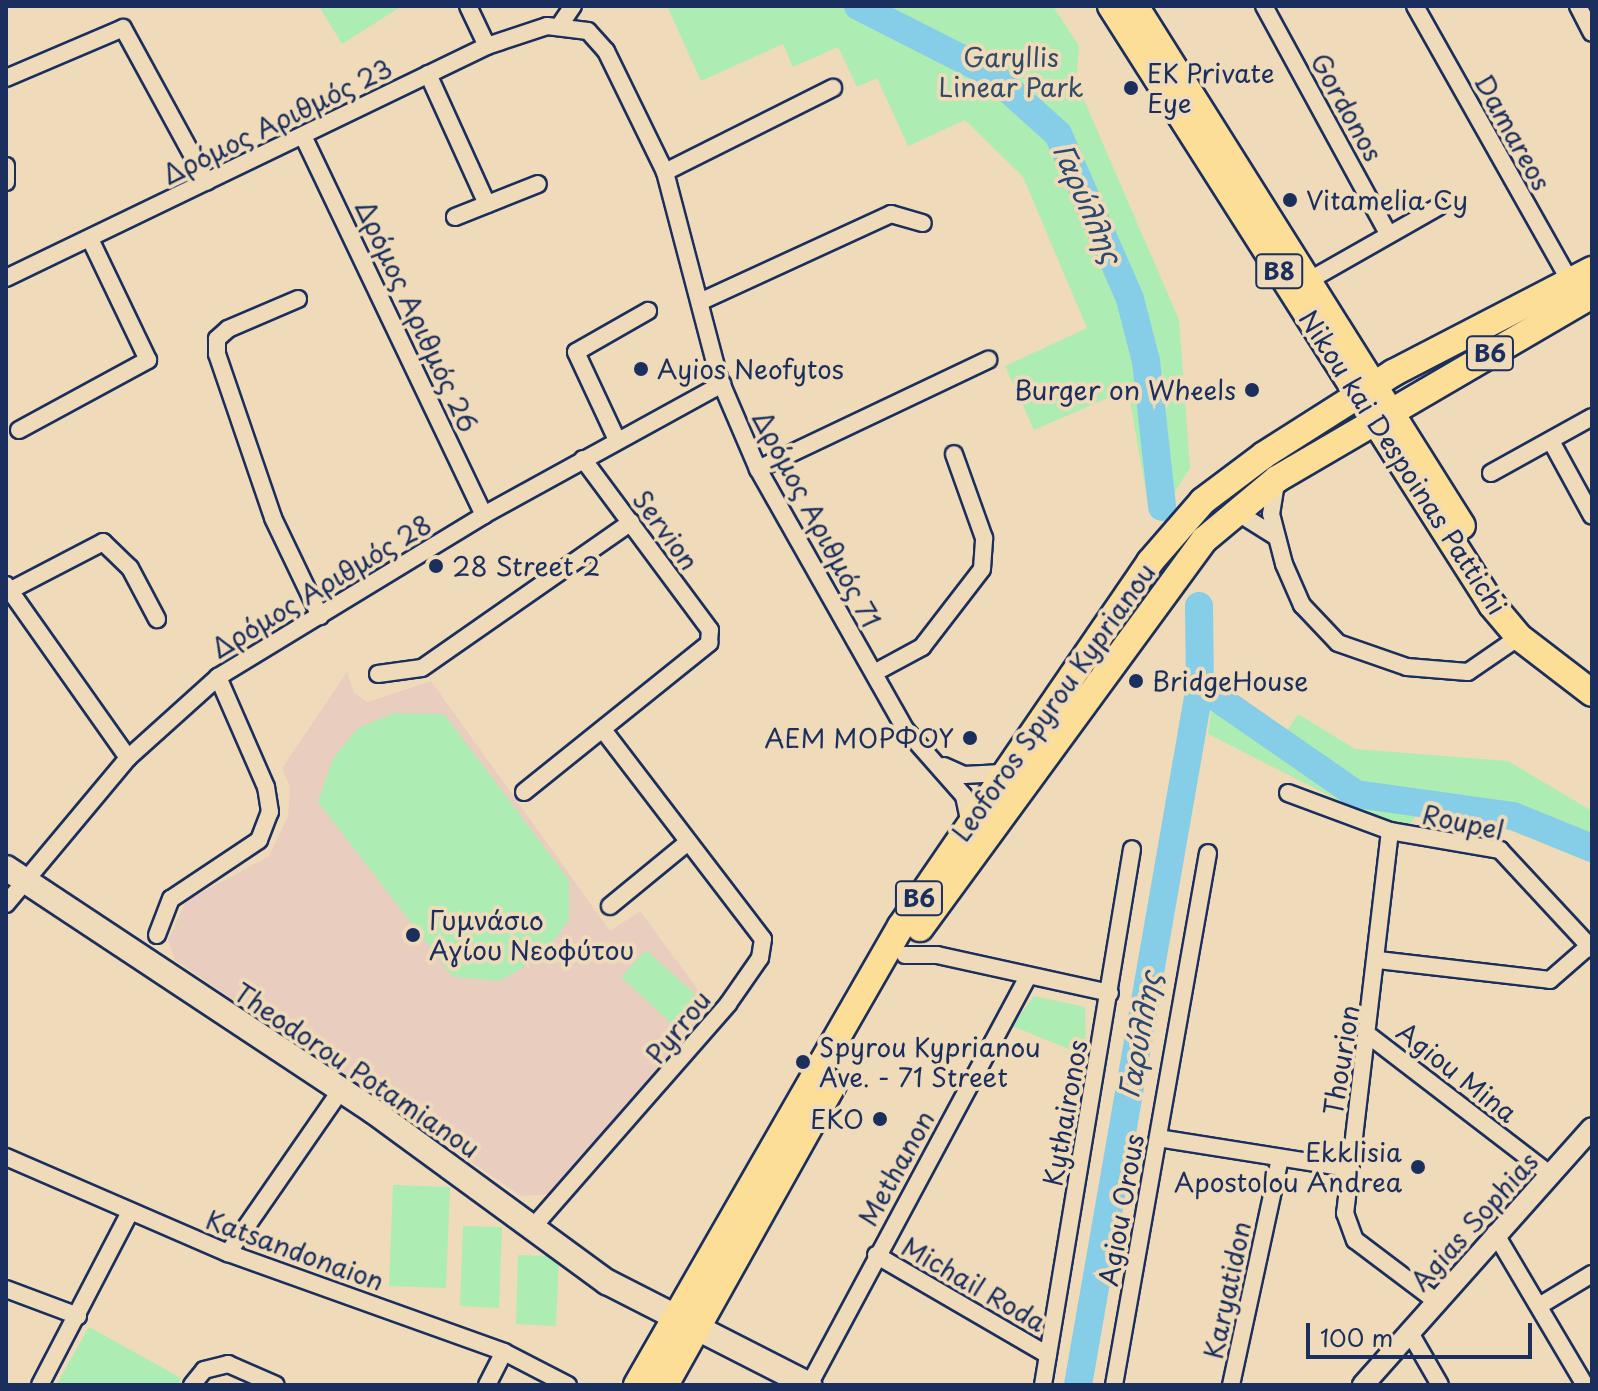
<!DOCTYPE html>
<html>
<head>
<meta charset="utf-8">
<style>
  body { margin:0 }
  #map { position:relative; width:1598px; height:1391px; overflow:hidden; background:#efdbb9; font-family:"Playpen Sans",sans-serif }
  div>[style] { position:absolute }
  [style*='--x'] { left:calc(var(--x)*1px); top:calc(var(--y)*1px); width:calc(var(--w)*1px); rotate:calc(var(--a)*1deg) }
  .built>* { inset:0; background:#e9cec0 }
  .green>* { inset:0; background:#adecb3 }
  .river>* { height:28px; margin:-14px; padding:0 14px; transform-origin:14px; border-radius:14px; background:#86cde7 }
  .roads { filter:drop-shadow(2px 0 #1b2f5e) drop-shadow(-2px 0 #1b2f5e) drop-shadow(0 2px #1b2f5e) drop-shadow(0 -2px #1b2f5e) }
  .minor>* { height:16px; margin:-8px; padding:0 8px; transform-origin:8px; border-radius:8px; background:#efdbb9 }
  .tertiary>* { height:20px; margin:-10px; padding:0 10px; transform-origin:10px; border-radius:10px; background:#efdbb9 }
  .secondary>* { height:24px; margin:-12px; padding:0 12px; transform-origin:12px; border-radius:12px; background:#efdbb9 }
  .primary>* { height:26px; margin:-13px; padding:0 13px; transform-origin:13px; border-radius:13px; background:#fdde96 }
  .dots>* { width:22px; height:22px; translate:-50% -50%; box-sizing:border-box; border:4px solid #efdbb9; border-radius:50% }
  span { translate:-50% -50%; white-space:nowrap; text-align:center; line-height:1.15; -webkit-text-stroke:8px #efdbb9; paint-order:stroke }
  .shield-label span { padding:2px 6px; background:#efdbb9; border:2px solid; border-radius:6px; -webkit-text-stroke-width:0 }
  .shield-label { font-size:24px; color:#1b2f5e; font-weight:700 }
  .park-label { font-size:26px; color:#314b6b }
  .poi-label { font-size:26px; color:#1b2f5e }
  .left { translate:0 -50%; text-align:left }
  .right { translate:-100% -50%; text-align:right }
  .street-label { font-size:26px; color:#1b2f5e }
  .water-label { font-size:28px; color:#2b4773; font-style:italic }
  .frame { position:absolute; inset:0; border:8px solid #1b2f5e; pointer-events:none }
  .scale { position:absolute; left:1306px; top:1323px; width:226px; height:36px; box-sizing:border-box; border:4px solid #1b2f5e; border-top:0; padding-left:10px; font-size:24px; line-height:28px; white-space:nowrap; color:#1b2f5e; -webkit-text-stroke:6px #efdbb9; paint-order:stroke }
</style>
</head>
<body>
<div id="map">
  <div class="built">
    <i style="clip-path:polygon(347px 672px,354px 693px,368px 702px,431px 681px,610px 931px,640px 911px,713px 1010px,551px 1194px,521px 1196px,175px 960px,168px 940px,186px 901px,269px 856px,288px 816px,290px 787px,282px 768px)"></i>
  </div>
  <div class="green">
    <i style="clip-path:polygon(319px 6px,402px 6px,342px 44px)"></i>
    <i style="clip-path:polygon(667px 6px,1053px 6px,1079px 46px,1076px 81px,1179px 320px,1190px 468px,1169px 501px,1147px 498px,1128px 389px,1034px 430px,1005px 366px,1087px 328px,1023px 177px,965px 120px,908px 146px,877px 78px,857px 87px,838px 47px,793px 67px,783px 44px,701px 81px)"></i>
    <i style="clip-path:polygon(1215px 684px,1287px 731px,1298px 714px,1355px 749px,1508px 761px,1592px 811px,1592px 857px,1536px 834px,1416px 816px,1408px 828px,1371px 817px,1208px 734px)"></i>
    <i style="clip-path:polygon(394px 713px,444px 714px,569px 880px,569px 920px,542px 957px,499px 981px,453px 977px,318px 802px,333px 758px,358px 728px)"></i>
    <i style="clip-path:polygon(646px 950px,697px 996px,672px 1024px,621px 977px)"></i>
    <i style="clip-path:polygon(1034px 996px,1085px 1007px,1086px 1056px,1012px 1026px)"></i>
    <i style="clip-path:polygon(393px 1185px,450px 1187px,446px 1288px,389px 1286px)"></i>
    <i style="clip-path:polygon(463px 1226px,502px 1227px,499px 1308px,460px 1306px)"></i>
    <i style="clip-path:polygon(518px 1255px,559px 1256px,556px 1326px,516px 1324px)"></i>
    <i style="clip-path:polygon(89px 1327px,181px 1378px,178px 1385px,56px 1385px)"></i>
  </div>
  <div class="river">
    <i style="--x:858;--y:6;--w:148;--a:26.9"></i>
    <i style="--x:990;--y:73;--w:91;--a:41.9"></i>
    <i style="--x:1058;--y:134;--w:180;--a:66.4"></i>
    <i style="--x:1130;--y:299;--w:64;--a:75.5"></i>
    <i style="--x:1146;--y:361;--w:147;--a:83.7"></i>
    <i style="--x:1199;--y:606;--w:80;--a:89.3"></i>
    <i style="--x:1200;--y:686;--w:190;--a:34.7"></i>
    <i style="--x:1356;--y:794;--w:159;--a:8"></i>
    <i style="--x:1513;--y:816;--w:85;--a:22.1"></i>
    <i style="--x:1078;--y:1385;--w:710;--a:-80.1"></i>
  </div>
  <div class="roads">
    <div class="minor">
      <i style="--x:468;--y:6;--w:44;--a:64.6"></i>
      <i style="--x:1264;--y:6;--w:257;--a:61.4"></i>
      <i style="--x:1415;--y:6;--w:316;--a:60.6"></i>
      <i style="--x:1578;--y:6;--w:30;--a:63"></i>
      <i style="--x:560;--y:25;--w:23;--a:-56"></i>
      <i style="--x:428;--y:74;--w:143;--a:65.6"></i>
      <i style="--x:6;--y:78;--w:127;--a:-23.1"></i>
      <i style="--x:123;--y:28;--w:175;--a:61.4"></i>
      <i style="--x:304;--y:138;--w:418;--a:64.5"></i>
      <i style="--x:6;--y:166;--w:16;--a:90"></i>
      <i style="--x:665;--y:172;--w:188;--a:-26.6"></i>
      <i style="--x:455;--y:217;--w:89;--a:-21.7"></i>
      <i style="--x:6;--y:278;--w:534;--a:-25.75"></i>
      <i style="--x:487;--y:46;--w:63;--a:-18.4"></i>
      <i style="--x:547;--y:26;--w:41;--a:7"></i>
      <i style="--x:588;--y:31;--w:27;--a:48"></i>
      <i style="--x:606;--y:51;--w:135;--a:64"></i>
      <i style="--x:665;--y:172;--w:213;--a:75.3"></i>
      <i style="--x:719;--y:378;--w:99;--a:66.8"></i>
      <i style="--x:758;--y:469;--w:299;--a:60.5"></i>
      <i style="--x:905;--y:729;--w:89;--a:48.6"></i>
      <i style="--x:964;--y:796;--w:24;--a:78"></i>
      <i style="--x:1308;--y:281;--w:150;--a:-29.6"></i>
      <i style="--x:298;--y:299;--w:76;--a:156.8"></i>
      <i style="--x:228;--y:329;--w:15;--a:138"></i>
      <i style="--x:217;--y:339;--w:15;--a:90"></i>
      <i style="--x:217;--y:354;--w:173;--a:71.1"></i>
      <i style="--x:273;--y:518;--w:109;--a:64.4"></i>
      <i style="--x:704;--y:300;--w:206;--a:-24.7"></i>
      <i style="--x:891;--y:214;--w:33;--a:16"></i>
      <i style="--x:19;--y:430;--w:147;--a:-28.5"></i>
      <i style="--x:148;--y:360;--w:134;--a:-115.6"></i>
      <i style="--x:617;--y:440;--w:97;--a:-115"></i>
      <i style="--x:576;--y:352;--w:83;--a:-29.7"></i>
      <i style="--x:1551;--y:441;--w:85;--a:61.3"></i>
      <i style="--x:758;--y:469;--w:255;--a:-25.4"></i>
      <i style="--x:1491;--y:473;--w:115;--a:-29"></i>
      <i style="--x:1276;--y:483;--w:31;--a:99"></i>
      <i style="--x:1271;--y:514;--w:52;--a:75.4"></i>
      <i style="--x:1284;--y:564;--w:45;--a:66.3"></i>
      <i style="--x:1302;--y:605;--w:52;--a:46.5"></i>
      <i style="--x:1338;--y:643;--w:73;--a:19.2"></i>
      <i style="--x:1407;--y:667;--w:61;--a:4.7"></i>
      <i style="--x:1468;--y:672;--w:62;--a:-34.5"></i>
      <i style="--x:1235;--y:511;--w:47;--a:32"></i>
      <i style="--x:6;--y:585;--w:212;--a:54.8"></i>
      <i style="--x:9;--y:591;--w:106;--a:-27.5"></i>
      <i style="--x:103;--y:542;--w:37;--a:44"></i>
      <i style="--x:130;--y:568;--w:58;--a:62.1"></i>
      <i style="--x:874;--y:673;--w:55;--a:-28.4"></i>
      <i style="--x:922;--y:647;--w:98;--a:-52.4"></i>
      <i style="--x:982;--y:569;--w:31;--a:-86"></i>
      <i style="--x:984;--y:538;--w:89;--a:-109.7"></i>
      <i style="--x:378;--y:674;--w:44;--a:-7.8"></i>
      <i style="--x:422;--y:668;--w:255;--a:-34.9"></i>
      <i style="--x:944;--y:766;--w:22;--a:24"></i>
      <i style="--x:964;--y:775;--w:38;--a:-3"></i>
      <i style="--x:524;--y:792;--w:238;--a:-38.8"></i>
      <i style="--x:709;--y:643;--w:13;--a:-86"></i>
      <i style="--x:710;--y:630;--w:213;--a:-126.6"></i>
      <i style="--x:1288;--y:793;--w:109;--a:20.4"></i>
      <i style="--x:1390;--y:831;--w:112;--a:9.8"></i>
      <i style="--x:1500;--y:850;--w:135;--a:47.1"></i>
      <i style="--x:1390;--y:831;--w:385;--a:96.7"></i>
      <i style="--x:1345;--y:1213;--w:29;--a:70"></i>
      <i style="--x:1355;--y:1240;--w:101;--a:37"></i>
      <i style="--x:6;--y:904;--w:190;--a:-50.1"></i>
      <i style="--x:128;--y:758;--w:121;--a:-42"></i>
      <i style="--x:218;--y:677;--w:311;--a:-31.3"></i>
      <i style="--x:484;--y:515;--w:272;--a:-28.8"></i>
      <i style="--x:610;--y:906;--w:101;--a:-39.4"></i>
      <i style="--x:157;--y:935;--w:39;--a:-69"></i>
      <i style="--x:171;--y:899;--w:106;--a:-33.8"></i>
      <i style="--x:259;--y:840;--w:30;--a:-69"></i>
      <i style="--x:270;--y:812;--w:25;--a:-99"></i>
      <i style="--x:266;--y:787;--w:120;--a:-113.6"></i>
      <i style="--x:905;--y:955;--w:32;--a:0"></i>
      <i style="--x:937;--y:955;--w:177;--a:12.4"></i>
      <i style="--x:1378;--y:960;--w:173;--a:6.6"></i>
      <i style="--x:1550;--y:980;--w:52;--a:-41.1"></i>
      <i style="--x:1371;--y:1037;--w:227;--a:37.5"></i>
      <i style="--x:1158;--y:1138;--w:192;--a:9"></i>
      <i style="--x:6;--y:1157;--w:242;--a:23.4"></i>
      <i style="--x:228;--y:1253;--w:293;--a:19.7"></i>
      <i style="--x:504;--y:1352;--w:72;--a:27.3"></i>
      <i style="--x:533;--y:1227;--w:296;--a:-48.8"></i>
      <i style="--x:728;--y:1004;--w:56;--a:-55.2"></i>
      <i style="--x:760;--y:958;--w:19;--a:-81"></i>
      <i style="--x:763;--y:939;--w:263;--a:-127.4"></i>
      <i style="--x:1495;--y:1233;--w:177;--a:59.4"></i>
      <i style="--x:228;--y:1253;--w:198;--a:-55.3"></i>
      <i style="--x:876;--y:1255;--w:199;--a:30.2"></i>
      <i style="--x:6;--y:1289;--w:77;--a:20.6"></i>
      <i style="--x:1539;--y:1306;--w:62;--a:-31.1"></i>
      <i style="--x:1409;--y:1331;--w:62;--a:60.1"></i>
      <i style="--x:40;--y:1385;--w:193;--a:-62.5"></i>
      <i style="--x:192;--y:1385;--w:19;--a:-51"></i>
      <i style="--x:204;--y:1370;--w:25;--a:-14"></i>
      <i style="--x:228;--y:1364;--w:52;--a:23.6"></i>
      <i style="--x:487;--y:1385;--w:37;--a:-63"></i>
      <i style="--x:809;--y:1385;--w:464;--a:-61.8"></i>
      <i style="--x:1043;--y:1385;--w:543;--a:-80.57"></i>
      <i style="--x:1114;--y:1385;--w:540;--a:-79.98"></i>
      <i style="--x:1231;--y:1385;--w:231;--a:-77.8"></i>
    </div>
    <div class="tertiary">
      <i style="--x:1363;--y:1385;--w:344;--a:-48.3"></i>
    </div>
    <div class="secondary">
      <i style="--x:6;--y:868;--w:440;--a:33.5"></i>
      <i style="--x:373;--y:1111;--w:290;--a:36.2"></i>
      <i style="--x:607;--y:1282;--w:227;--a:27"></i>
    </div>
    <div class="primary">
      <i style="--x:1111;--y:6;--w:710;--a:57.54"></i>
      <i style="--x:1492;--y:605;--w:42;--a:49.8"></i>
      <i style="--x:1519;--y:637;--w:92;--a:37.5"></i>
      <i style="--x:1135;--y:6;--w:614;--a:57.84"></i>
      <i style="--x:920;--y:928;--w:481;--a:-53.8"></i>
      <i style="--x:1204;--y:540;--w:95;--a:-39.9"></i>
      <i style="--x:1277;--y:479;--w:365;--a:-30.3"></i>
      <i style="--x:637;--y:1385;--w:530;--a:-60.09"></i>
      <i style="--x:901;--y:926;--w:441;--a:-55.6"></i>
      <i style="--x:1150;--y:562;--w:81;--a:-49"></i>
      <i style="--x:1203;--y:501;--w:76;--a:-37"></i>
      <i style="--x:1264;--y:455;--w:153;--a:-32.4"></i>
      <i style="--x:1393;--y:373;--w:224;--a:-27.4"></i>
      <i style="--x:665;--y:1385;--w:345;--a:-60.8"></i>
    </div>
  </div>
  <div class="dots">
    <i style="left:1131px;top:88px;background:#1b2f5e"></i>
    <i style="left:1290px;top:200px;background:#1b2f5e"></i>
    <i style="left:641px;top:369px;background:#1b2f5e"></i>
    <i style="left:1252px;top:390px;background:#1b2f5e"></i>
    <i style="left:436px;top:566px;background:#1b2f5e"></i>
    <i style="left:1136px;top:681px;background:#1b2f5e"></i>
    <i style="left:970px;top:738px;background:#1b2f5e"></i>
    <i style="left:413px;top:935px;background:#1b2f5e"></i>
    <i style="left:803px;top:1062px;background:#1b2f5e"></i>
    <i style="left:880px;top:1119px;background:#1b2f5e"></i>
    <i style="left:1418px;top:1167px;background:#1b2f5e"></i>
  </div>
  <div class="shield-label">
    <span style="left:1279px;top:271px">B8</span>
    <span style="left:1490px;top:353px">B6</span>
    <span style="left:919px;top:898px">B6</span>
  </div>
  <div class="park-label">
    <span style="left:1011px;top:72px">Garyllis<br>Linear Park</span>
  </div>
  <div class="poi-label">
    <span class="left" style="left:1147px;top:88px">EK Private<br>Eye</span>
    <span class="left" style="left:1306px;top:200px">Vitamelia Cy</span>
    <span class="left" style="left:657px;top:369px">Ayios Neofytos</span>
    <span class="right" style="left:1236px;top:390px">Burger on Wheels</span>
    <span class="left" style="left:452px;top:566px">28 Street 2</span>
    <span class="left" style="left:1152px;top:681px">BridgeHouse</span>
    <span class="right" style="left:954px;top:738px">ΑΕΜ ΜΟΡΦΟΥ</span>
    <span class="left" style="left:429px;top:935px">Γυμνάσιο<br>Αγίου Νεοφύτου</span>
    <span class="left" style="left:819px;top:1062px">Spyrou Kyprianou<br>Ave. - 71 Street</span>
    <span class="right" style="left:864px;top:1119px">EKO</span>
    <span class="right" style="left:1402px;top:1167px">Ekklisia<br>Apostolou Andrea</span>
  </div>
  <div class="street-label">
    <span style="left:1347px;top:107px;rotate:61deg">Gordonos</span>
    <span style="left:277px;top:121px;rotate:-26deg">Δρόμος Αριθμός 23</span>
    <span style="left:1513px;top:132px;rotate:61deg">Damareos</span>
    <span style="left:417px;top:316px;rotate:65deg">Δρόμος Αριθμός 26</span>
    <span style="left:1403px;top:462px;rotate:57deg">Nikou kai Despoinas Pattichi</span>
    <span style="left:817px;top:519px;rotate:62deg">Δρόμος Αριθμός 71</span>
    <span style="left:666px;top:530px;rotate:54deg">Servion</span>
    <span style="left:321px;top:586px;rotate:-31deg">Δρόμος Αριθμός 28</span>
    <span style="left:1053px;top:702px;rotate:-55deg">Leoforos Spyrou Kyprianou</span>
    <span style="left:1463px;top:822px;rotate:12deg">Roupel</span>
    <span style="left:678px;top:1027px;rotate:-51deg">Pyrrou</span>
    <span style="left:1341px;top:1060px;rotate:-81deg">Thourion</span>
    <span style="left:357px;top:1070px;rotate:34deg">Theodorou Potamianou</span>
    <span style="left:1457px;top:1072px;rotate:38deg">Agiou Mina</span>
    <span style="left:1065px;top:1113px;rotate:-80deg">Kythaironos</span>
    <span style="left:896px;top:1168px;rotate:-61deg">Methanon</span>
    <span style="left:1121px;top:1210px;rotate:-80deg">Agiou Orous</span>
    <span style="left:1474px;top:1221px;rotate:-48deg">Agias Sophias</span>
    <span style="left:295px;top:1250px;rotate:20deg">Katsandonaion</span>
    <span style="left:974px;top:1284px;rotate:30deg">Michail Roda</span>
    <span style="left:1227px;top:1290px;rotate:-78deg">Karyatidon</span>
  </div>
  <div class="water-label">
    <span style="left:1088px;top:203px;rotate:66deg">Γαρύλλης</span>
    <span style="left:1139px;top:1035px;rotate:-80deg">Γαρύλλης</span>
  </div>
  <div class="frame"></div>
  <div class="scale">100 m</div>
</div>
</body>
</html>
